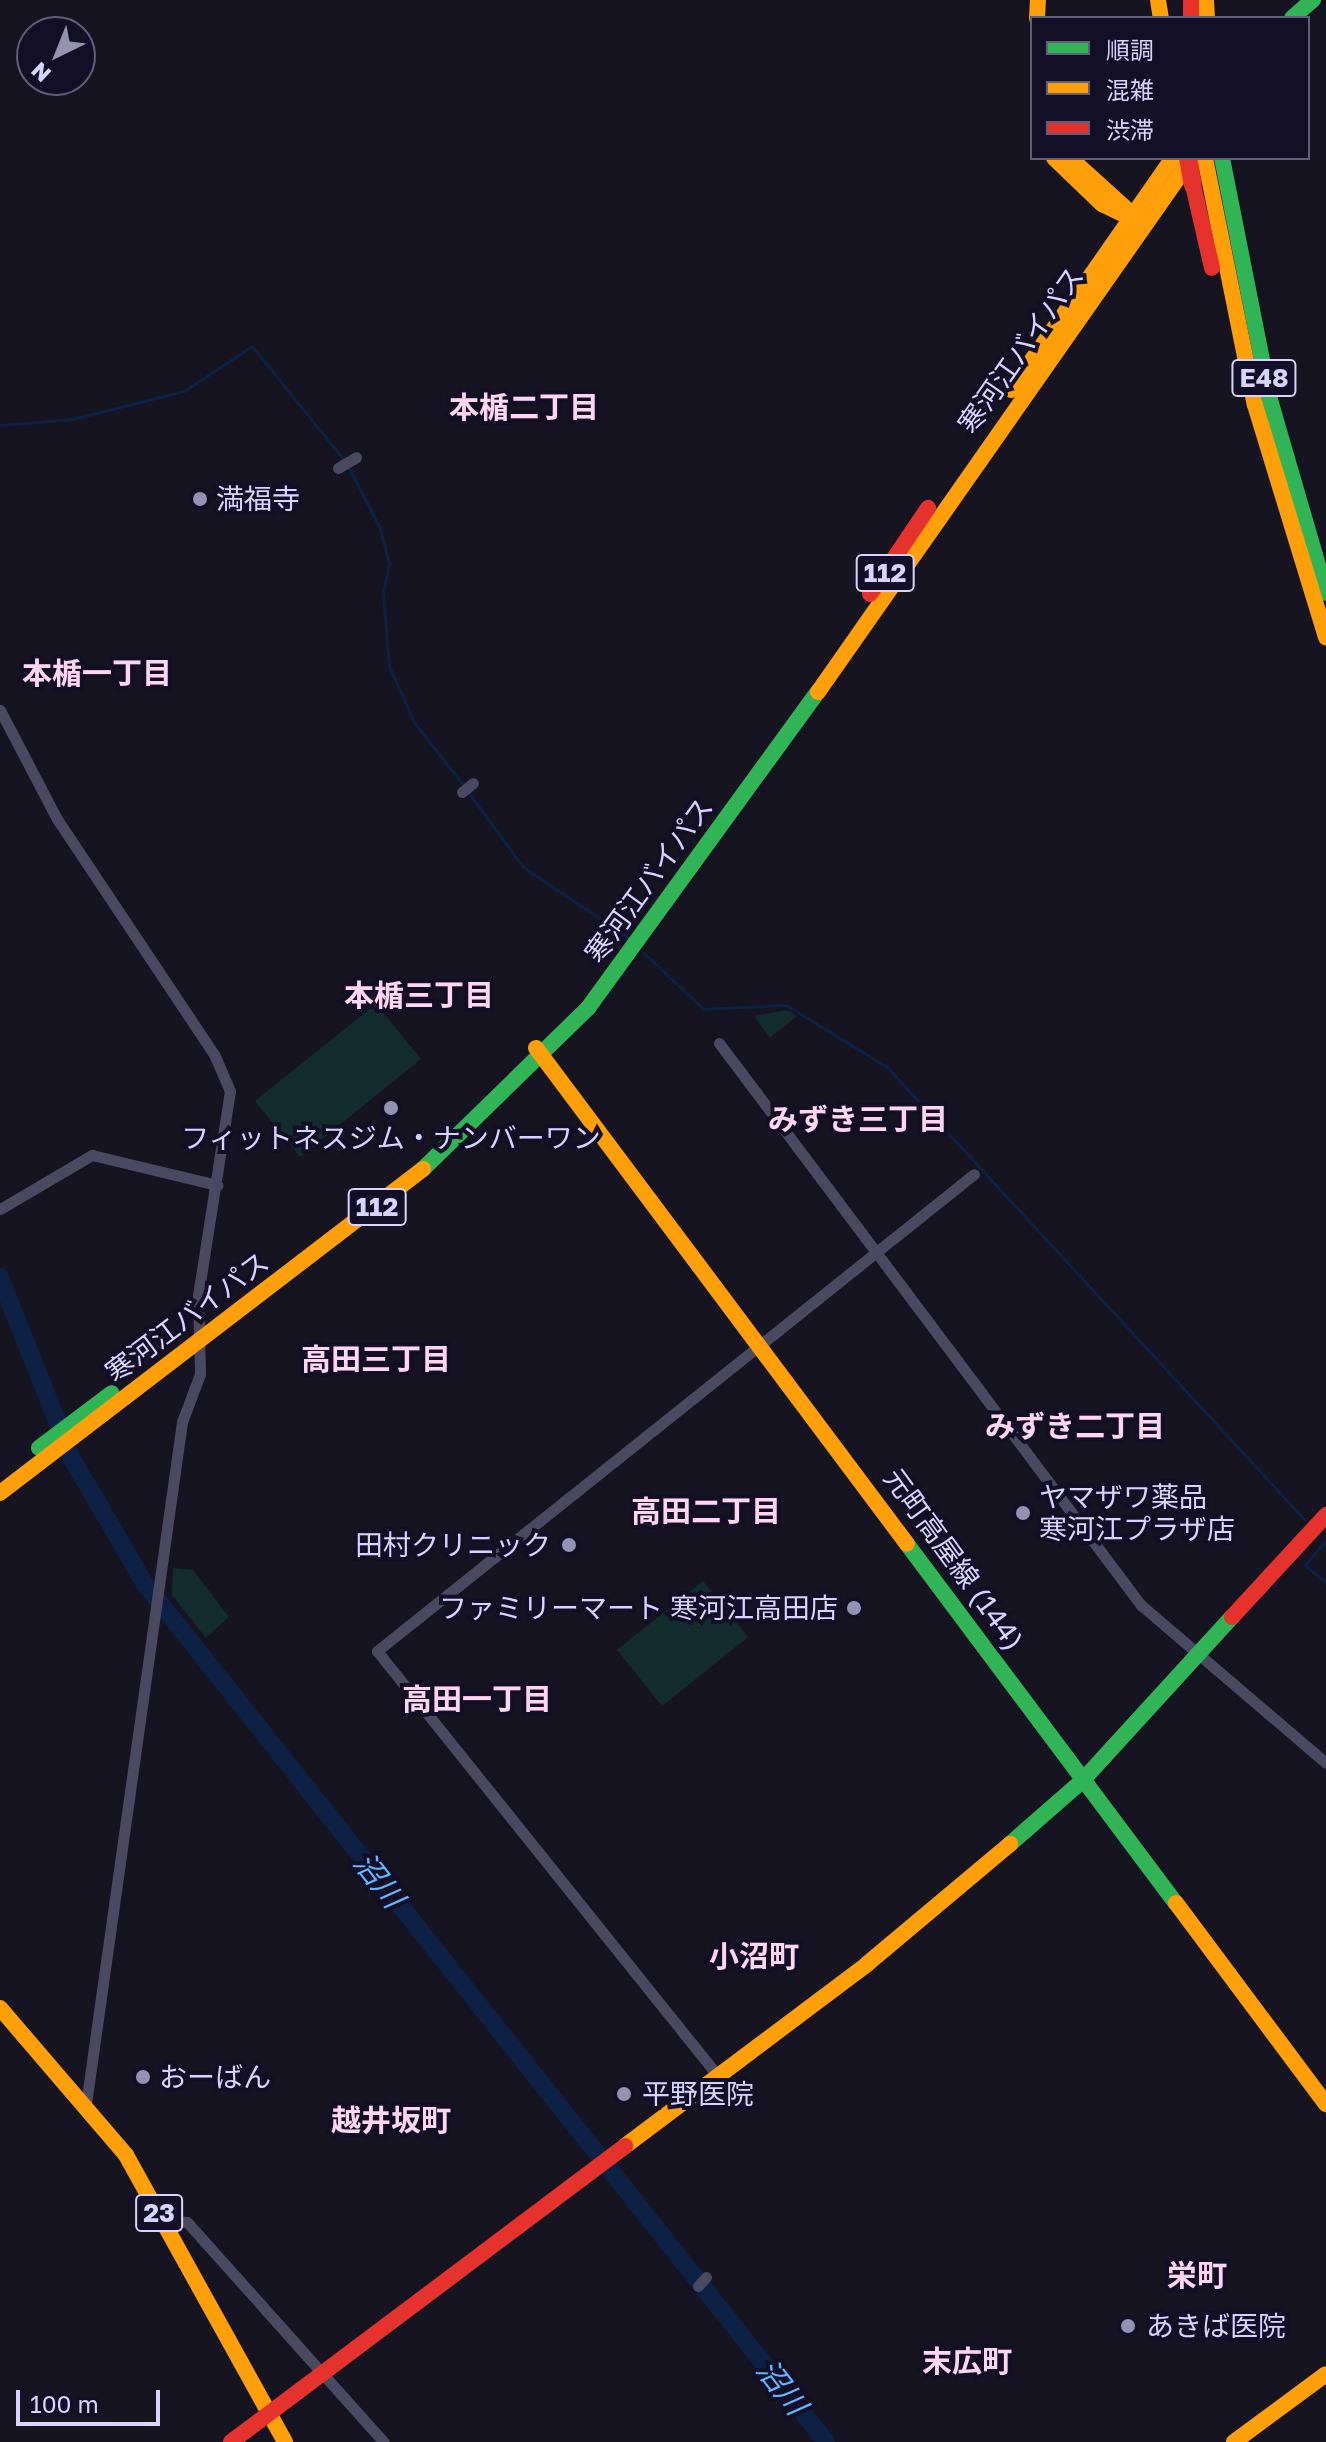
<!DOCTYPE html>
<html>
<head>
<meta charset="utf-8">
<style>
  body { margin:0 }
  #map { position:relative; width:1326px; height:2442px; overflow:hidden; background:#161421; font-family:"Golos Text","Noto Sans JP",sans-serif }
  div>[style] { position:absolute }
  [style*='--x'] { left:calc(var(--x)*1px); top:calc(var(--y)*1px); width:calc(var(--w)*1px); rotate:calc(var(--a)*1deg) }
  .green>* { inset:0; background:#132c2d }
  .stream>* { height:3px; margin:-1.5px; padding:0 1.5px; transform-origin:1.5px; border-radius:1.5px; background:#0d2144 }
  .river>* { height:18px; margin:-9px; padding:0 9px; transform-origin:9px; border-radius:9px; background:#0d2144 }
  .street>* { height:11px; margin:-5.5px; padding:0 5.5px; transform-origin:5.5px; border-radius:5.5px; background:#4a4962 }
  .fast>* { height:16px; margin:-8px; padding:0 8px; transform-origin:8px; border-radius:8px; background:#30b455 }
  .slow>* { height:16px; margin:-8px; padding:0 8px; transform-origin:8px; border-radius:8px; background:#ff9f0a }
  .jam>* { height:16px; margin:-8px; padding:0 8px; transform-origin:8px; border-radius:8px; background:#e5322d }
  .jam-bridge>* { height:18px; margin:-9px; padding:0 9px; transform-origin:9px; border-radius:9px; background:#e5322d }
  .dots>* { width:22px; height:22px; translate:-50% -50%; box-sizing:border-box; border:4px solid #130f26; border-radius:50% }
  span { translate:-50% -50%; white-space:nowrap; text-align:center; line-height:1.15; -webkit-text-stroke:8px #130f26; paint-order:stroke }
  .shield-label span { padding:2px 6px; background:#130f26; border:2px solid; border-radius:6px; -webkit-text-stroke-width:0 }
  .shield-label { font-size:26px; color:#d9d4ff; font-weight:700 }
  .street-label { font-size:28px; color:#d9d4ff }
  .poi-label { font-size:28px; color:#d9d4ff }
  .left { translate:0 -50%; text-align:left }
  .right { translate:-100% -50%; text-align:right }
  .neighbourhood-label { font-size:30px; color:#ffd6f0; font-weight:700 }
  .water-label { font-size:30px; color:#62b6ff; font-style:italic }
  .legend { position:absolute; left:1030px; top:16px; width:280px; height:144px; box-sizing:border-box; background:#130f26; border:2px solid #625e7d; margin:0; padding:10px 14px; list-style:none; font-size:24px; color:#d9d4ff }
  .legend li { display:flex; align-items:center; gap:16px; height:40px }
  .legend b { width:40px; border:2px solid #625e7d }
  .north { position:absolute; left:16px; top:16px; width:80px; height:80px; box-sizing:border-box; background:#130f26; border:2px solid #625e7d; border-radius:50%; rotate:223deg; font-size:22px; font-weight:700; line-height:32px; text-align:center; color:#d9d4ff }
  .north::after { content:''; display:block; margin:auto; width:28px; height:36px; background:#9591b1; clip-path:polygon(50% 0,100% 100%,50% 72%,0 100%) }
  .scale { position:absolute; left:16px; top:2390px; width:144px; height:36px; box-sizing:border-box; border:4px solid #d9d4ff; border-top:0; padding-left:10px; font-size:24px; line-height:28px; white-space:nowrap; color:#d9d4ff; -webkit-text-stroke:6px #130f26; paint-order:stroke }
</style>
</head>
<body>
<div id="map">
  <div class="green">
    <i style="clip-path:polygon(376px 1004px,421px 1059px,300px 1157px,255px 1101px)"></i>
    <i style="clip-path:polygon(787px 1010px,797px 1016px,770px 1038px,754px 1016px)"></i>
    <i style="clip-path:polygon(173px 1568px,193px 1570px,229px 1617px,206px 1638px,172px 1595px)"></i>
    <i style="clip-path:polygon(703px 1581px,748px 1637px,662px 1706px,617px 1650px)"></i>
  </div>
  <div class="stream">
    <i style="--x:0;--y:425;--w:73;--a:-4.7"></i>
    <i style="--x:73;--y:419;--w:114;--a:-14.2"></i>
    <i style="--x:184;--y:391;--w:82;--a:-33.5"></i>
    <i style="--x:252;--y:346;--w:146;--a:51.1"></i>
    <i style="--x:348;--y:466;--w:70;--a:62.7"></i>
    <i style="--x:380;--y:528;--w:37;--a:76"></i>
    <i style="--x:389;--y:564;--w:30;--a:102"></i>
    <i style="--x:383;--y:593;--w:73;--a:85.3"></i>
    <i style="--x:389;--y:666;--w:61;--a:65.9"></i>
    <i style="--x:414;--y:722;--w:81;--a:52"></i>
    <i style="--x:468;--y:792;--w:93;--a:53.7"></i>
    <i style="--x:523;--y:867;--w:128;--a:33.8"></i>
    <i style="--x:643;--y:952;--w:83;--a:43.5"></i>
    <i style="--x:703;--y:1009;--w:83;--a:-2.8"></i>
    <i style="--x:786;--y:1005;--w:119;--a:31.5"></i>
    <i style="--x:887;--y:1067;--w:615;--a:47.31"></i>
    <i style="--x:1325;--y:1541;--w:31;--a:130"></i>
    <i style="--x:1305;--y:1565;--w:28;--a:41"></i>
  </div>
  <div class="river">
    <i style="--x:0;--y:1277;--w:193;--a:68.5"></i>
    <i style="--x:71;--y:1457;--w:147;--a:59.8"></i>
    <i style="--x:145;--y:1584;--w:1095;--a:51.56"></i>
  </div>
  <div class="street">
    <i style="--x:338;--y:468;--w:21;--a:-31"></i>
    <i style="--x:0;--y:710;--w:123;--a:62.4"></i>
    <i style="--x:57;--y:819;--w:283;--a:56.3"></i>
    <i style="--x:214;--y:1054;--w:40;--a:66.6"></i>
    <i style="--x:230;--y:1091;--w:206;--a:98.9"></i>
    <i style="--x:198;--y:1295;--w:79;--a:88.5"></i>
    <i style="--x:200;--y:1374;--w:51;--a:110.6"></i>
    <i style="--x:182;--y:1422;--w:689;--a:98.01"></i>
    <i style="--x:462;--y:792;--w:14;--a:-39"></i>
    <i style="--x:719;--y:1043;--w:703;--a:53.1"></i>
    <i style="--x:1141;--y:1605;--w:243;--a:40.5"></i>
    <i style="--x:0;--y:1209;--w:107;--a:-30.4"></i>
    <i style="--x:92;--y:1155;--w:129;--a:13.5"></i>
    <i style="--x:718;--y:2076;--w:545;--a:-128.74"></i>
    <i style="--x:377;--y:1651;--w:764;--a:-38.62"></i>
    <i style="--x:162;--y:2219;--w:25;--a:7"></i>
    <i style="--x:187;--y:2222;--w:295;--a:48.2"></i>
    <i style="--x:698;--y:2286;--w:12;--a:-48"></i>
  </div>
  <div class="fast">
    <i style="--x:1292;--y:18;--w:28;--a:-41"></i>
    <i style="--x:1222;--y:158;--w:247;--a:78.8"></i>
    <i style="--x:1270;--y:400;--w:201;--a:73.8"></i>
    <i style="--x:423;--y:1169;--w:231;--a:-44.3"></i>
    <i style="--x:588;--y:1008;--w:391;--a:-54"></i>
    <i style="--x:39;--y:1448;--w:91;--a:-37"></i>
    <i style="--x:907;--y:1544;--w:449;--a:53.2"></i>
    <i style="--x:1010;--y:1844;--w:97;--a:-41.2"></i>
    <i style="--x:1083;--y:1780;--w:221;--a:-47.6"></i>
  </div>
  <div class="slow">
    <i style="--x:1158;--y:0;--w:18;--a:81"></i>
    <i style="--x:1206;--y:0;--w:18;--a:87"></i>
    <i style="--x:1037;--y:18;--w:18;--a:-87"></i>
    <i style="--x:1054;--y:158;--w:66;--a:43.8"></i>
    <i style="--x:1102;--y:204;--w:46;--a:26"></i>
    <i style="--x:1143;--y:224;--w:98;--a:-137.9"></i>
    <i style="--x:1205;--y:158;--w:252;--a:78.6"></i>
    <i style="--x:1255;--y:405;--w:243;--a:73"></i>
    <i style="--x:1011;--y:390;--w:283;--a:-55.1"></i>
    <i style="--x:818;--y:692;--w:652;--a:-54.99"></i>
    <i style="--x:536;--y:1048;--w:619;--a:53.2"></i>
    <i style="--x:0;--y:1493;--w:533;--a:-37.45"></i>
    <i style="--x:1176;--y:1903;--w:251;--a:53.3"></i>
    <i style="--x:0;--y:2008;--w:194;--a:49.4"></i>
    <i style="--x:126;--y:2155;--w:328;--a:61"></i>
    <i style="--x:625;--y:2146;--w:303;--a:-36.9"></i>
    <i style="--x:867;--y:1964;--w:187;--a:-40"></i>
    <i style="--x:1234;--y:2442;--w:114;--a:-36.5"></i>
  </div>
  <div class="jam">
    <i style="--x:1191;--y:0;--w:18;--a:90"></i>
    <i style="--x:1193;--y:185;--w:85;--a:77.1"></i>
    <i style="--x:870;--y:594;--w:104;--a:-56"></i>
    <i style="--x:1232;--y:1617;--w:139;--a:-47.3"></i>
    <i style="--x:231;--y:2442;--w:493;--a:-36.9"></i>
  </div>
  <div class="jam-bridge">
    <i style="--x:1188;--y:158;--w:27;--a:80"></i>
  </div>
  <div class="dots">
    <i style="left:200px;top:499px;background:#9591b1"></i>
    <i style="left:391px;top:1108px;background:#9591b1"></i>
    <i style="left:1023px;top:1513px;background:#9591b1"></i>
    <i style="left:569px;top:1545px;background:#9591b1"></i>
    <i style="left:854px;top:1608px;background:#9591b1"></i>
    <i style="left:143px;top:2077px;background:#9591b1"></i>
    <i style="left:624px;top:2094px;background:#9591b1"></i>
    <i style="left:1128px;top:2326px;background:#9591b1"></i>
  </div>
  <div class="shield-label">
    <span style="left:1264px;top:378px">E48</span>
    <span style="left:885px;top:573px">112</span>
    <span style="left:377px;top:1207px">112</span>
    <span style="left:159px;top:2213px">23</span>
  </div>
  <div class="street-label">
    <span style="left:1021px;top:350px;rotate:-55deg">寒河江バイパス</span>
    <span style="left:649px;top:880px;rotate:-54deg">寒河江バイパス</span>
    <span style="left:187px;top:1317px;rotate:-37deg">寒河江バイパス</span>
    <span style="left:954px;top:1559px;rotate:54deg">元町高屋線 (144)</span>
  </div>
  <div class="poi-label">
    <span class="left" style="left:216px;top:499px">満福寺</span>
    <span style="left:391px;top:1138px">フィットネスジム・ナンバーワン</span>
    <span class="left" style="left:1039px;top:1513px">ヤマザワ薬品<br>寒河江プラザ店</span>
    <span class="right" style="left:551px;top:1545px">田村クリニック</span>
    <span class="right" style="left:838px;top:1608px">ファミリーマート 寒河江高田店</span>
    <span class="left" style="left:159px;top:2077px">おーばん</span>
    <span class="left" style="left:642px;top:2094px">平野医院</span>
    <span class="left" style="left:1146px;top:2326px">あきば医院</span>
  </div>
  <div class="neighbourhood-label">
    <span style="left:524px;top:407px">本楯二丁目</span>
    <span style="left:97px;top:673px">本楯一丁目</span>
    <span style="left:419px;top:995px">本楯三丁目</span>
    <span style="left:858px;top:1119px">みずき三丁目</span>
    <span style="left:376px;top:1359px">高田三丁目</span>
    <span style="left:1075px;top:1426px">みずき二丁目</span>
    <span style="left:706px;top:1511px">高田二丁目</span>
    <span style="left:477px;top:1699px">高田一丁目</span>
    <span style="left:754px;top:1956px">小沼町</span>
    <span style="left:391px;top:2120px">越井坂町</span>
    <span style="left:1197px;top:2275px">栄町</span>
    <span style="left:967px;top:2361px">末広町</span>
  </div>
  <div class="water-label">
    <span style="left:379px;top:1880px;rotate:52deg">沼川</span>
    <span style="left:782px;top:2387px;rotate:52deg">沼川</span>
  </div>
  <ul class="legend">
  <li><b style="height:10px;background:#30b455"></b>順調</li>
  <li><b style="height:10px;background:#ff9f0a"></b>混雑</li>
  <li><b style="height:10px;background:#e5322d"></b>渋滞</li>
  </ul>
  <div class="north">N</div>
  <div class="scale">100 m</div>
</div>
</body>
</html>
